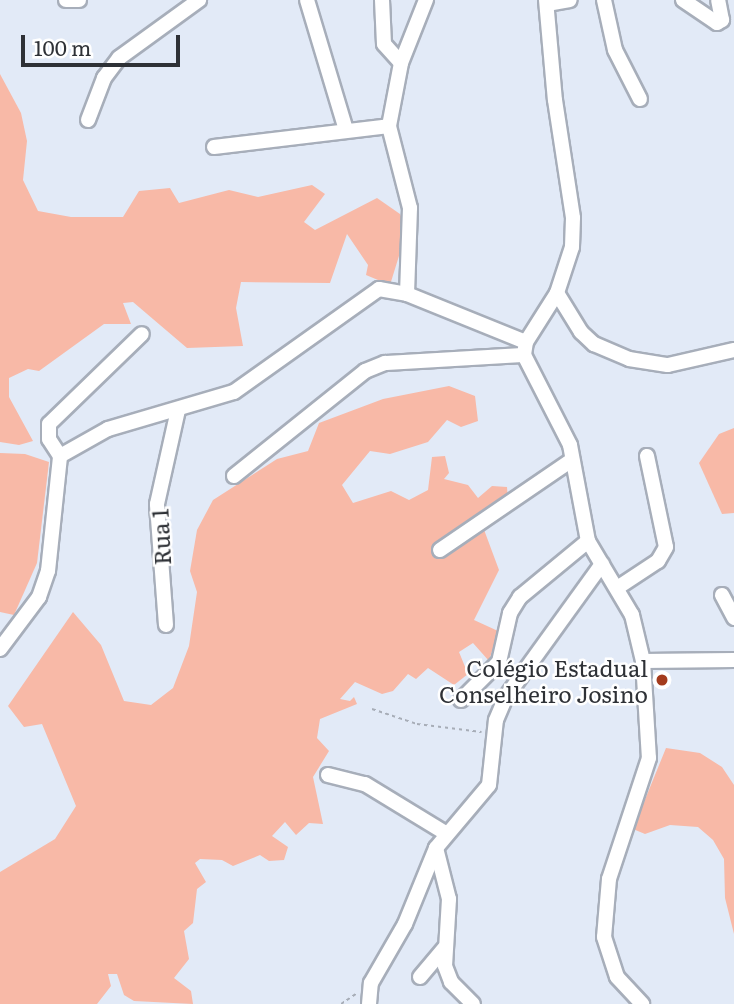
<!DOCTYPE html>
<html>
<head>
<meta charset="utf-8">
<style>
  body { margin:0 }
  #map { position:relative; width:734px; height:1004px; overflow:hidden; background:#e2eaf7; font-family:Literata,serif }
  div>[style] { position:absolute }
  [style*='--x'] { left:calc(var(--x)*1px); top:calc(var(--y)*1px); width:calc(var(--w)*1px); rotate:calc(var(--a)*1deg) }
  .green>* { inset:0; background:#f8b9a7 }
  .path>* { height:2px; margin-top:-1px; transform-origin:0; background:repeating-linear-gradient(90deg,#a7adb7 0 3.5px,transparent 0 7px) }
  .roads { filter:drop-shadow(2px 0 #a7aeba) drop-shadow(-2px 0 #a7aeba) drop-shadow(0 2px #a7aeba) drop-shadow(0 -2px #a7aeba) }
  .minor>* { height:14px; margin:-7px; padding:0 7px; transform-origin:7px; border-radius:7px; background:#fff }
  .dots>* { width:19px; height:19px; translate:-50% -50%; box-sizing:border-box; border:4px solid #fff; border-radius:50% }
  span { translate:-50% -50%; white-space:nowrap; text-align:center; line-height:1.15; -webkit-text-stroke:5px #fff; paint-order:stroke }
  .street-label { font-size:23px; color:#2e3136 }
  .poi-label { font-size:23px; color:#2e3136 }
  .right { translate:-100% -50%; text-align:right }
  .scale { position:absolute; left:21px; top:35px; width:159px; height:32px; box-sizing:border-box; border:4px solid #2e3136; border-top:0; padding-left:9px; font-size:21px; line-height:24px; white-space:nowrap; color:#2e3136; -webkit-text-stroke:5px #fff; paint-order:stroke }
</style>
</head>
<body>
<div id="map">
  <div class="green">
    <i style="clip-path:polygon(0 74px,21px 113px,27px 141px,23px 180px,38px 211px,71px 217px,123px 217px,139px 191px,170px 188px,179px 203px,229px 190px,258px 197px,312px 185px,325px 194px,304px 222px,315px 230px,377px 198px,400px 214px,407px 230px,390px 285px,366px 275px,368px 265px,347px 234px,330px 283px,241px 282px,236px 308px,243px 346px,187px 348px,133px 302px,123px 303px,131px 324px,104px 324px,39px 371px,28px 369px,9px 378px,9px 397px,33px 441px,19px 445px,0 442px)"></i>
    <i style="clip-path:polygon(449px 386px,475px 396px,478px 421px,461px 427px,447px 420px,428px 442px,390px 454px,370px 451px,342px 485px,353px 503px,391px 491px,409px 500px,428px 490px,432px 457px,445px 456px,449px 473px,444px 479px,468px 485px,478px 498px,492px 486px,507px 487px,508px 501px,483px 527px,499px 570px,474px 620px,498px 631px,489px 661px,473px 643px,459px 652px,468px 674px,454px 685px,428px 668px,416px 679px,408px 674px,393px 691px,382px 694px,355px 682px,340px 699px,350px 701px,354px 697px,357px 704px,320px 719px,317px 738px,329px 751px,313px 777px,323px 824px,309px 823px,296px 835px,285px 822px,272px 836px,288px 847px,284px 860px,269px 861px,260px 855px,233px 866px,222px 860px,200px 859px,195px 863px,206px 882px,197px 889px,193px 923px,184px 931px,189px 959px,174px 978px,191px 991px,193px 1004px,134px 1001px,124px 995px,117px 974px,108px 974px,111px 986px,97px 1004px,0 1004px,0 872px,55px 839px,76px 806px,42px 724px,24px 727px,8px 706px,73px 612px,101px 645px,124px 701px,151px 705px,173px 688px,189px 646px,197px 592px,190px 571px,197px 530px,213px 500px,277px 459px,308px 451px,319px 423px,383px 399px)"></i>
    <i style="clip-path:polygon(734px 428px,734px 513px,722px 514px,699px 463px,719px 434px)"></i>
    <i style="clip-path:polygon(0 453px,25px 454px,49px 462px,37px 563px,14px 615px,0 612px)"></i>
    <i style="clip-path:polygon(666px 748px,700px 753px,722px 767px,734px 785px,734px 934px,725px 898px,724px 859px,713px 840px,698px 827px,670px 825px,645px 834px,633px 829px)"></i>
  </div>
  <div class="path">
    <i style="--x:372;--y:709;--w:47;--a:18.4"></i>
    <i style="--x:417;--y:724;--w:65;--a:7"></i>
    <i style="--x:341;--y:1004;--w:18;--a:-34"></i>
  </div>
  <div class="roads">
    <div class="minor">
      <i style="--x:66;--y:0;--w:13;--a:0"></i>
      <i style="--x:307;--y:0;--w:136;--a:73.3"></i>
      <i style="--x:382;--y:0;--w:44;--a:87.4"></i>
      <i style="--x:384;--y:44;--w:25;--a:48"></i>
      <i style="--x:546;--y:0;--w:100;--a:84.9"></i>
      <i style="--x:555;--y:100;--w:119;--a:81.3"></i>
      <i style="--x:573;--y:218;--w:29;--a:92"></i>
      <i style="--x:572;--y:247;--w:48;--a:108.1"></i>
      <i style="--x:557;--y:293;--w:58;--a:122.3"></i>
      <i style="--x:526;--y:342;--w:13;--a:99"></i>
      <i style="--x:524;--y:355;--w:101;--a:62.9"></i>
      <i style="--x:570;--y:445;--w:98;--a:79.4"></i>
      <i style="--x:588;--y:541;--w:86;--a:59.3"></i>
      <i style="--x:632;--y:615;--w:47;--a:76.6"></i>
      <i style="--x:643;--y:661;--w:97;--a:86.5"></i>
      <i style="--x:649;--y:758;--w:127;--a:108.3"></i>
      <i style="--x:609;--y:879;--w:58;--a:94.9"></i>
      <i style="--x:604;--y:937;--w:42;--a:72"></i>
      <i style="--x:617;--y:977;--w:37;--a:47"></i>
      <i style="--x:604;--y:0;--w:51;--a:77.6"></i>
      <i style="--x:615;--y:50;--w:55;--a:63"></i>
      <i style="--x:683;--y:0;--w:41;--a:34.1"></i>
      <i style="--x:717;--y:23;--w:6;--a:-31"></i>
      <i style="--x:722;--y:20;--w:20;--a:-101"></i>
      <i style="--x:547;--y:4;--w:23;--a:-10"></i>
      <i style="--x:88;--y:120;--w:45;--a:-69.1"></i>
      <i style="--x:104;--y:78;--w:25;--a:-53"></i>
      <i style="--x:119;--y:58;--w:99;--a:-35.9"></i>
      <i style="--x:214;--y:147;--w:176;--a:-6.8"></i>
      <i style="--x:557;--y:293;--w:46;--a:58.4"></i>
      <i style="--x:581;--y:332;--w:18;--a:43"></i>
      <i style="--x:594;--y:344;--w:38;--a:23"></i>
      <i style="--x:629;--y:359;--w:39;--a:9"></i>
      <i style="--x:668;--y:365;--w:68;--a:-12.8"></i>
      <i style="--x:407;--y:294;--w:86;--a:-88"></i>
      <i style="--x:410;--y:208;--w:85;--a:-104.4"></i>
      <i style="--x:389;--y:126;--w:64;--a:-79.2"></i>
      <i style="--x:401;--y:63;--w:68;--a:-68.4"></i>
      <i style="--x:60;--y:456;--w:20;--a:-123"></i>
      <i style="--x:49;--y:439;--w:15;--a:-90"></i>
      <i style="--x:49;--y:424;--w:129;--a:-44.1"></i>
      <i style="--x:234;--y:476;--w:168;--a:-38.7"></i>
      <i style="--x:365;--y:371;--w:22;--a:-22"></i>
      <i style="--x:385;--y:363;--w:139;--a:-3.3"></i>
      <i style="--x:440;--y:550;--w:160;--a:-34.3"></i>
      <i style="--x:617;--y:588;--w:49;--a:-33.4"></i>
      <i style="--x:658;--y:561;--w:16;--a:-60"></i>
      <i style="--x:666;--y:547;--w:93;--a:-101.8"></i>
      <i style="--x:722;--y:595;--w:26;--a:62"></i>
      <i style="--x:166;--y:625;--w:121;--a:-94.3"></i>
      <i style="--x:157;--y:504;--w:96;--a:-77.4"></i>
      <i style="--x:0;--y:649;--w:65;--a:-53.1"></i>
      <i style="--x:39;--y:597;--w:28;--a:-71"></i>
      <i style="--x:48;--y:571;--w:116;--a:-84"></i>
      <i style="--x:60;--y:456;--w:55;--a:-29.4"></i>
      <i style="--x:108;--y:429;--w:131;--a:-16.4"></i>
      <i style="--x:234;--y:392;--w:178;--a:-35.4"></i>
      <i style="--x:379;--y:289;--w:28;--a:10"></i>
      <i style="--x:407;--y:294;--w:128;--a:22"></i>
      <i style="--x:643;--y:661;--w:91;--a:-0.6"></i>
      <i style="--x:461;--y:700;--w:54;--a:-45"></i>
      <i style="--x:499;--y:662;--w:50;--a:-77.3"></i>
      <i style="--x:510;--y:613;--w:19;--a:-58"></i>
      <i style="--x:520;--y:597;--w:88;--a:-39.5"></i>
      <i style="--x:328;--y:775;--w:38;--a:14"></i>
      <i style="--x:365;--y:784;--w:96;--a:31.4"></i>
      <i style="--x:436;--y:848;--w:53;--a:75.7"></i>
      <i style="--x:449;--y:899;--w:67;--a:93.4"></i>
      <i style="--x:445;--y:966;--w:17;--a:69"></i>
      <i style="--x:451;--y:982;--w:31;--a:45"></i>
      <i style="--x:420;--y:977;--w:38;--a:-50"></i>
      <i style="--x:369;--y:1004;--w:21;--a:-85"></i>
      <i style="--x:371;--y:983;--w:68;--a:-60"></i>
      <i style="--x:405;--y:924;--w:82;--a:-67.8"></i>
      <i style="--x:436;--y:848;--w:82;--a:-49.9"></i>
      <i style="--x:489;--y:785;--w:65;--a:-83.9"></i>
      <i style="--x:496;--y:720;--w:25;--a:-67"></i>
      <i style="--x:506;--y:697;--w:164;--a:-54.2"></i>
    </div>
  </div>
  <div class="dots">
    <i style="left:662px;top:680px;background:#a33b1d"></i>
  </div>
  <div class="street-label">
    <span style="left:160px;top:537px;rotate:-93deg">Rua 1</span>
  </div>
  <div class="poi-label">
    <span class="right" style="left:648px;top:680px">Colégio Estadual<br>Conselheiro Josino</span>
  </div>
  <div class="scale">100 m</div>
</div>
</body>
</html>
